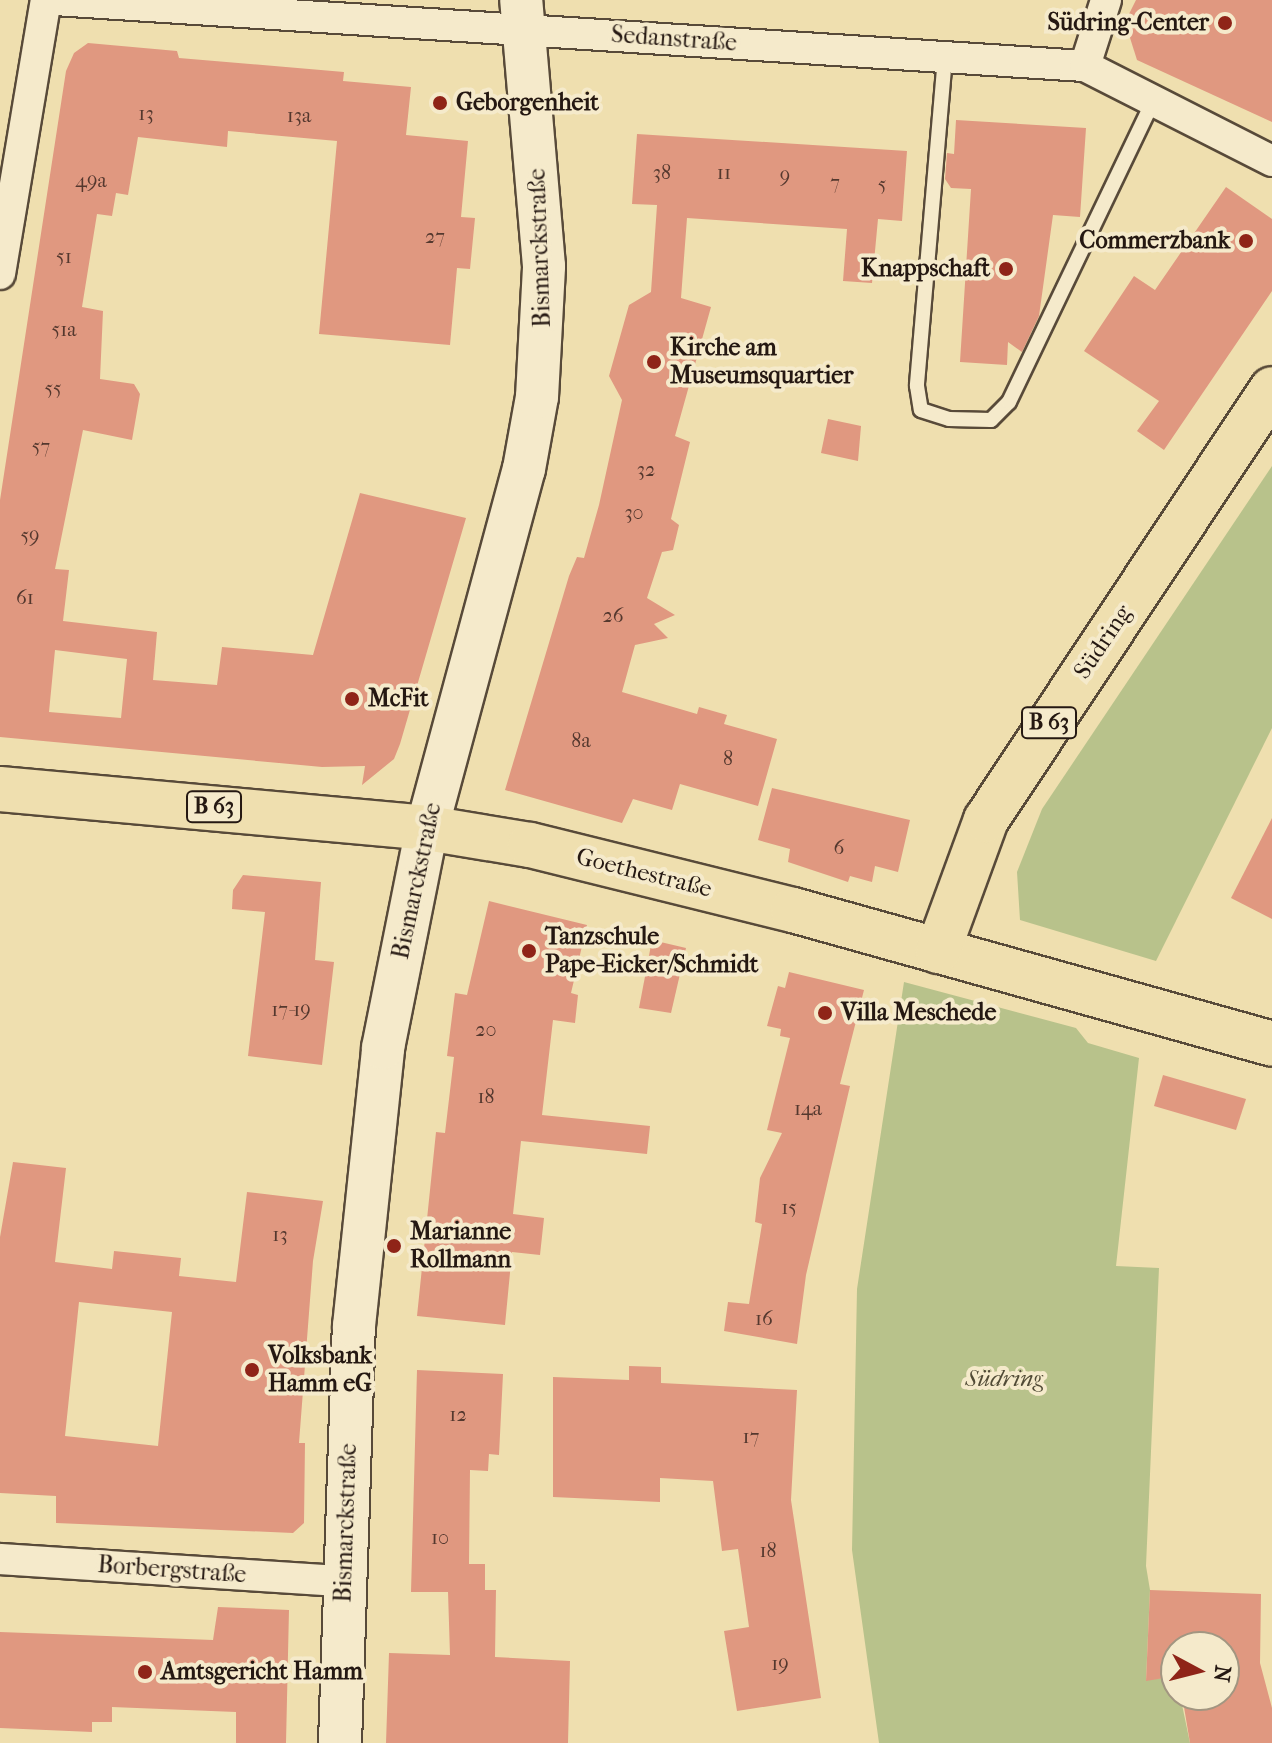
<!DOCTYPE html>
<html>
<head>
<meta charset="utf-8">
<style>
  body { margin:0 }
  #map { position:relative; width:1272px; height:1743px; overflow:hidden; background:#efdfaf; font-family:"IM FELL French Canon",serif }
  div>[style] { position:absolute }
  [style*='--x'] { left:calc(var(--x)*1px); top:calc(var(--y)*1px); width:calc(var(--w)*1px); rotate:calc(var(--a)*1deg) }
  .green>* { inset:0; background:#b8c28b }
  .building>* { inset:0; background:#e09880 }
  .roads { filter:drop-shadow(2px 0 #584a39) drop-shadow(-2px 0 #584a39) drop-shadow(0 2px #584a39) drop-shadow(0 -2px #584a39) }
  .lane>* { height:14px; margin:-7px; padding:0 7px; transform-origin:7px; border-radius:7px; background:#f5eacb }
  .street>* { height:30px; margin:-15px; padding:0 15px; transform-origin:15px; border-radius:15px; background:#f5eacb }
  .secondary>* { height:42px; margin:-21px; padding:0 21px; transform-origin:21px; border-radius:21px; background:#f5eacb }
  .primary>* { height:44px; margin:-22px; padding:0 22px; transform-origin:22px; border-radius:22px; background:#efdfaf }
  .dots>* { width:22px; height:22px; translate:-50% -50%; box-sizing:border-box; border:4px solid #f5eacb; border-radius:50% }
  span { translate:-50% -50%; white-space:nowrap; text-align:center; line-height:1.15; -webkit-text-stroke:8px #f5eacb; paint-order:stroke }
  .number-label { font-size:20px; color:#54382e }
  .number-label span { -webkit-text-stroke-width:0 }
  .shield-label span { padding:2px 6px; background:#f5eacb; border:2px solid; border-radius:6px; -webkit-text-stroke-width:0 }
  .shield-label { font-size:22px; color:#251812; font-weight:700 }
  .poi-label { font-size:24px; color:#251812; font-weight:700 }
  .right { translate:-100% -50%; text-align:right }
  .left { translate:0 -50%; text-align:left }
  .street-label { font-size:24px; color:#251812 }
  .park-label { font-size:24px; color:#514b36; font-style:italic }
  .north { position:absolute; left:1160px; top:1631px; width:80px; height:80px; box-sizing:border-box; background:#f5eacb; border:2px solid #a29681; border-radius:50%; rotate:97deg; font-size:22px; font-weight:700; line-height:32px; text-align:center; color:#251812 }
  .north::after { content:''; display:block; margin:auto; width:28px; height:36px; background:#8f2418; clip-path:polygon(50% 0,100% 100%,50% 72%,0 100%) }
</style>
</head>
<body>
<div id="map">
  <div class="green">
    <i style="clip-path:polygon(1272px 466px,1272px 728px,1156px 961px,1020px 920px,1017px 872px,1042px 809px)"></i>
    <i style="clip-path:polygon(904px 982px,1076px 1028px,1088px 1043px,1139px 1058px,1116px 1266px,1159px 1268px,1146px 1566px,1150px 1590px,1146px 1680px,1176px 1676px,1190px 1743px,879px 1743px,852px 1550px,857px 1289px)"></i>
  </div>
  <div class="building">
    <i style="clip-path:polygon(1136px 0,1272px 0,1272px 122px,1137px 60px,1125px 22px)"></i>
    <i style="clip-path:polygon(evenodd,88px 43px,177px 51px,179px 58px,344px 72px,343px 81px,411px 87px,406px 135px,468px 141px,461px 217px,475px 218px,470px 269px,457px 268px,450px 345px,319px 334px,337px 141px,228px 131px,227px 147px,138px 137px,128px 195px,116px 193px,112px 216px,97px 214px,82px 307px,103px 311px,100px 379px,134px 384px,140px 394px,132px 440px,83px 430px,55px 569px,69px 570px,63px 621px,157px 632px,153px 680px,217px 685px,222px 647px,313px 655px,360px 493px,466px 518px,400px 744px,394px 759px,362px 785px,365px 766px,322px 767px,0 737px,0 500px,66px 71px,74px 53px,88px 43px,55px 650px,127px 659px,121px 718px,49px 712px,55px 650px)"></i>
    <i style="clip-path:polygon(956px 120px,1086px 128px,1080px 217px,1053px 215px,1039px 316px,1022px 352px,1008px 342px,1007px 365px,960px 362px,971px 189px,951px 188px,945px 179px,947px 153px,954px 154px)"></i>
    <i style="clip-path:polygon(637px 134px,907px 151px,902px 221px,878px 219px,872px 283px,843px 281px,847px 229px,687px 218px,681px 298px,711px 307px,675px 436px,690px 442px,671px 519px,679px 525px,673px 550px,662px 552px,647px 598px,675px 615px,654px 624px,668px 638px,635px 645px,622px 692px,697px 714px,699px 707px,727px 715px,724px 724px,777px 739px,758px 806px,680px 784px,672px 810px,633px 799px,622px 823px,505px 790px,569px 576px,577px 557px,584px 558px,599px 505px,622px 400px,609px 376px,629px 305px,651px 292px,657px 205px,632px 204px)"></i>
    <i style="clip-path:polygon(1226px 187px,1272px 219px,1272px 291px,1164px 450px,1137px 431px,1159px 401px,1084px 351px,1134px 276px,1155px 290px)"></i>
    <i style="clip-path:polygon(828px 419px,861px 426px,858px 461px,821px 453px)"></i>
    <i style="clip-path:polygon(772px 788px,910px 820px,898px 872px,875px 866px,872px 882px,850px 876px,848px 882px,788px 862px,790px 849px,758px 840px)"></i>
    <i style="clip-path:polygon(1272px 818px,1272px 919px,1231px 898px)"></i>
    <i style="clip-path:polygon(243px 875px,321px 882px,315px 960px,334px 962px,322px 1065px,248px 1056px,265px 912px,232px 909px,233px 890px)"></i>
    <i style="clip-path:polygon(489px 901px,587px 925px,571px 993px,578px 995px,575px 1023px,553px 1020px,542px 1115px,650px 1126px,647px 1154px,521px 1141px,513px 1214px,544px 1218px,540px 1255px,512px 1252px,505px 1325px,417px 1316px,436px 1132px,445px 1133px,454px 1057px,447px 1056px,455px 993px,467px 995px)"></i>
    <i style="clip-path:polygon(652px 940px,686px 948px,671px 1013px,639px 1008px)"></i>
    <i style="clip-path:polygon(789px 972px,864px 990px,840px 1084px,850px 1086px,806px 1275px,797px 1344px,724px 1331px,728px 1302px,749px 1304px,762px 1224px,755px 1222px,760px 1178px,782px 1133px,767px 1130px,790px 1038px,780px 1036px,781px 1029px,767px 1026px,778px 986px,785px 988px)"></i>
    <i style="clip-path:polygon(1163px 1075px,1246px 1099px,1236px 1130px,1154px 1106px)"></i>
    <i style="clip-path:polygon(evenodd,13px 1162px,66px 1168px,55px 1262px,112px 1269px,114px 1251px,181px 1258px,179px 1276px,236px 1282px,247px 1192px,323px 1201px,313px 1261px,299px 1443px,305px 1443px,304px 1523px,293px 1533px,56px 1523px,56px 1496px,0 1493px,0 1237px,13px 1162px,79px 1302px,172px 1312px,158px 1446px,65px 1436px,79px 1302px)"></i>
    <i style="clip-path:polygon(629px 1366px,661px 1367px,661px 1383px,797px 1390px,791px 1500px,821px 1698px,737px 1711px,724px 1631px,749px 1627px,738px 1549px,722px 1551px,713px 1481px,660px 1478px,660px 1502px,553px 1497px,553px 1377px,629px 1380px)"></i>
    <i style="clip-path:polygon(417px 1370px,503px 1374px,499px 1455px,489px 1454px,488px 1471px,470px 1470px,469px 1564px,485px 1564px,485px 1590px,496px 1590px,495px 1657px,570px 1661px,568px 1743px,386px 1743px,389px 1653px,450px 1655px,448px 1592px,411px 1592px)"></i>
    <i style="clip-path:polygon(1150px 1590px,1261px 1594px,1260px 1663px,1272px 1708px,1272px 1743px,1190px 1743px,1182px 1695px,1224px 1695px,1224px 1647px,1176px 1647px,1176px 1676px,1146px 1681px)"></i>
    <i style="clip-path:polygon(218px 1607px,289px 1610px,286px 1743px,236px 1743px,236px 1712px,112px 1707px,112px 1722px,92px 1722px,92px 1732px,0 1728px,0 1632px,213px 1640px)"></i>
  </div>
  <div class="roads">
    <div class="lane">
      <i style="--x:945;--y:57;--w:330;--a:94.9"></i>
      <i style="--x:917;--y:386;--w:24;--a:81"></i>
      <i style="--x:921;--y:410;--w:29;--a:18"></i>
      <i style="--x:949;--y:419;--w:42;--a:1.4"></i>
      <i style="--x:991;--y:420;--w:25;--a:-45"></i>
      <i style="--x:1009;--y:402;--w:335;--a:-64.4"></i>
    </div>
    <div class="street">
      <i style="--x:55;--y:0;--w:1032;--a:3.67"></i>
      <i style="--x:1085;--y:66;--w:210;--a:26.9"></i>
      <i style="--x:1085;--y:66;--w:69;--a:-72.3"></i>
      <i style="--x:0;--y:274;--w:278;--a:-80.5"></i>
      <i style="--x:0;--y:1559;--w:344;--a:3.7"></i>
    </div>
    <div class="secondary">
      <i style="--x:340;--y:1743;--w:417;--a:-88.1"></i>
      <i style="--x:354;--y:1326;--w:280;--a:-84"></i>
      <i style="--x:383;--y:1048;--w:224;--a:-78.7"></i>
      <i style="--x:427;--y:828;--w:372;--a:-74.9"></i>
      <i style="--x:524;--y:469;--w:73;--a:-79.8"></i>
      <i style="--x:537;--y:397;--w:131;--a:-86.9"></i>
      <i style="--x:544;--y:266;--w:267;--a:-94.9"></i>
    </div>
    <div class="primary">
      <i style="--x:0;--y:789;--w:429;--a:5.2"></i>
      <i style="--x:427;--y:828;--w:104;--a:9.4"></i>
      <i style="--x:530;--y:845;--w:271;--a:13.9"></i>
      <i style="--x:793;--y:910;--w:497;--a:15.6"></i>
      <i style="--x:938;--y:951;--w:140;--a:-69.9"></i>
      <i style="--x:986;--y:820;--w:517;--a:-56.43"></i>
    </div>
  </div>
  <div class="dots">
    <i style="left:1225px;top:23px;background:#8f2418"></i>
    <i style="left:440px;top:103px;background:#8f2418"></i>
    <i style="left:1246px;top:241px;background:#8f2418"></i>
    <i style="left:1006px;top:269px;background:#8f2418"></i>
    <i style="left:654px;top:362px;background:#8f2418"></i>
    <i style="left:352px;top:699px;background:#8f2418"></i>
    <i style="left:529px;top:951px;background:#8f2418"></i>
    <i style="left:825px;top:1013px;background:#8f2418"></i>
    <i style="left:394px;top:1246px;background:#8f2418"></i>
    <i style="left:252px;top:1370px;background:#8f2418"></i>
    <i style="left:145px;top:1672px;background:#8f2418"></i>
  </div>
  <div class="number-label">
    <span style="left:146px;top:113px">13</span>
    <span style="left:299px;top:115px">13a</span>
    <span style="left:662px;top:172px">38</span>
    <span style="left:724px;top:172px">11</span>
    <span style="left:785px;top:175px">9</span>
    <span style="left:91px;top:180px">49a</span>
    <span style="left:835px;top:182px">7</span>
    <span style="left:882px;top:184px">5</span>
    <span style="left:435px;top:236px">27</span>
    <span style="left:64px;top:256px">51</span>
    <span style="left:64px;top:329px">51a</span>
    <span style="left:53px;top:388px">55</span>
    <span style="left:41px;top:446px">57</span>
    <span style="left:646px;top:469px">32</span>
    <span style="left:634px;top:512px">30</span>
    <span style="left:30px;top:535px">59</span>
    <span style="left:25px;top:597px">61</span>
    <span style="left:613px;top:615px">26</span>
    <span style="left:581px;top:740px">8a</span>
    <span style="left:728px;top:758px">8</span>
    <span style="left:839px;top:847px">6</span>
    <span style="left:291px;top:1009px">17-19</span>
    <span style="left:486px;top:1029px">20</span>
    <span style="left:486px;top:1096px">18</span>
    <span style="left:808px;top:1108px">14a</span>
    <span style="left:789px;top:1207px">15</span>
    <span style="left:280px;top:1234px">13</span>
    <span style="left:764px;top:1318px">16</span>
    <span style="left:458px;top:1414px">12</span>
    <span style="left:751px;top:1436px">17</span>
    <span style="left:440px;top:1537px">10</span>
    <span style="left:768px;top:1550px">18</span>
    <span style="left:780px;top:1663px">19</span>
  </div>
  <div class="shield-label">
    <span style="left:1049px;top:723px">B 63</span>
    <span style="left:214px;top:807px">B 63</span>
  </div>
  <div class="poi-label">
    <span class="right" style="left:1209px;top:23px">Südring-Center</span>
    <span class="left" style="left:456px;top:103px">Geborgenheit</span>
    <span class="right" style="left:1230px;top:241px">Commerzbank</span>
    <span class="right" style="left:990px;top:269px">Knappschaft</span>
    <span class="left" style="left:670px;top:362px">Kirche am<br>Museumsquartier</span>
    <span class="left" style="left:368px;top:699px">McFit</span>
    <span class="left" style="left:545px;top:951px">Tanzschule<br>Pape-Eicker/Schmidt</span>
    <span class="left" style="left:841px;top:1013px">Villa Meschede</span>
    <span class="left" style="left:410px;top:1246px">Marianne<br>Rollmann</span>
    <span class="left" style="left:268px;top:1370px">Volksbank<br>Hamm eG</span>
    <span class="left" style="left:161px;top:1672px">Amtsgericht Hamm</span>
  </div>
  <div class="street-label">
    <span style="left:674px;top:39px;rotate:4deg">Sedanstraße</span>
    <span style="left:540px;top:248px;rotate:-92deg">Bismarckstraße</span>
    <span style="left:1103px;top:642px;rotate:-56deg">Südring</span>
    <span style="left:644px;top:873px;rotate:14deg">Goethestraße</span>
    <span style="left:417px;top:881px;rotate:-78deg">Bismarckstraße</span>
    <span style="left:346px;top:1523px;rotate:-88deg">Bismarckstraße</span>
    <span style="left:172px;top:1570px;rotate:4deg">Borbergstraße</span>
  </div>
  <div class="park-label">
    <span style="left:1004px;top:1379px">Südring</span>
  </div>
  <div class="north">N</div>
</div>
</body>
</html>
